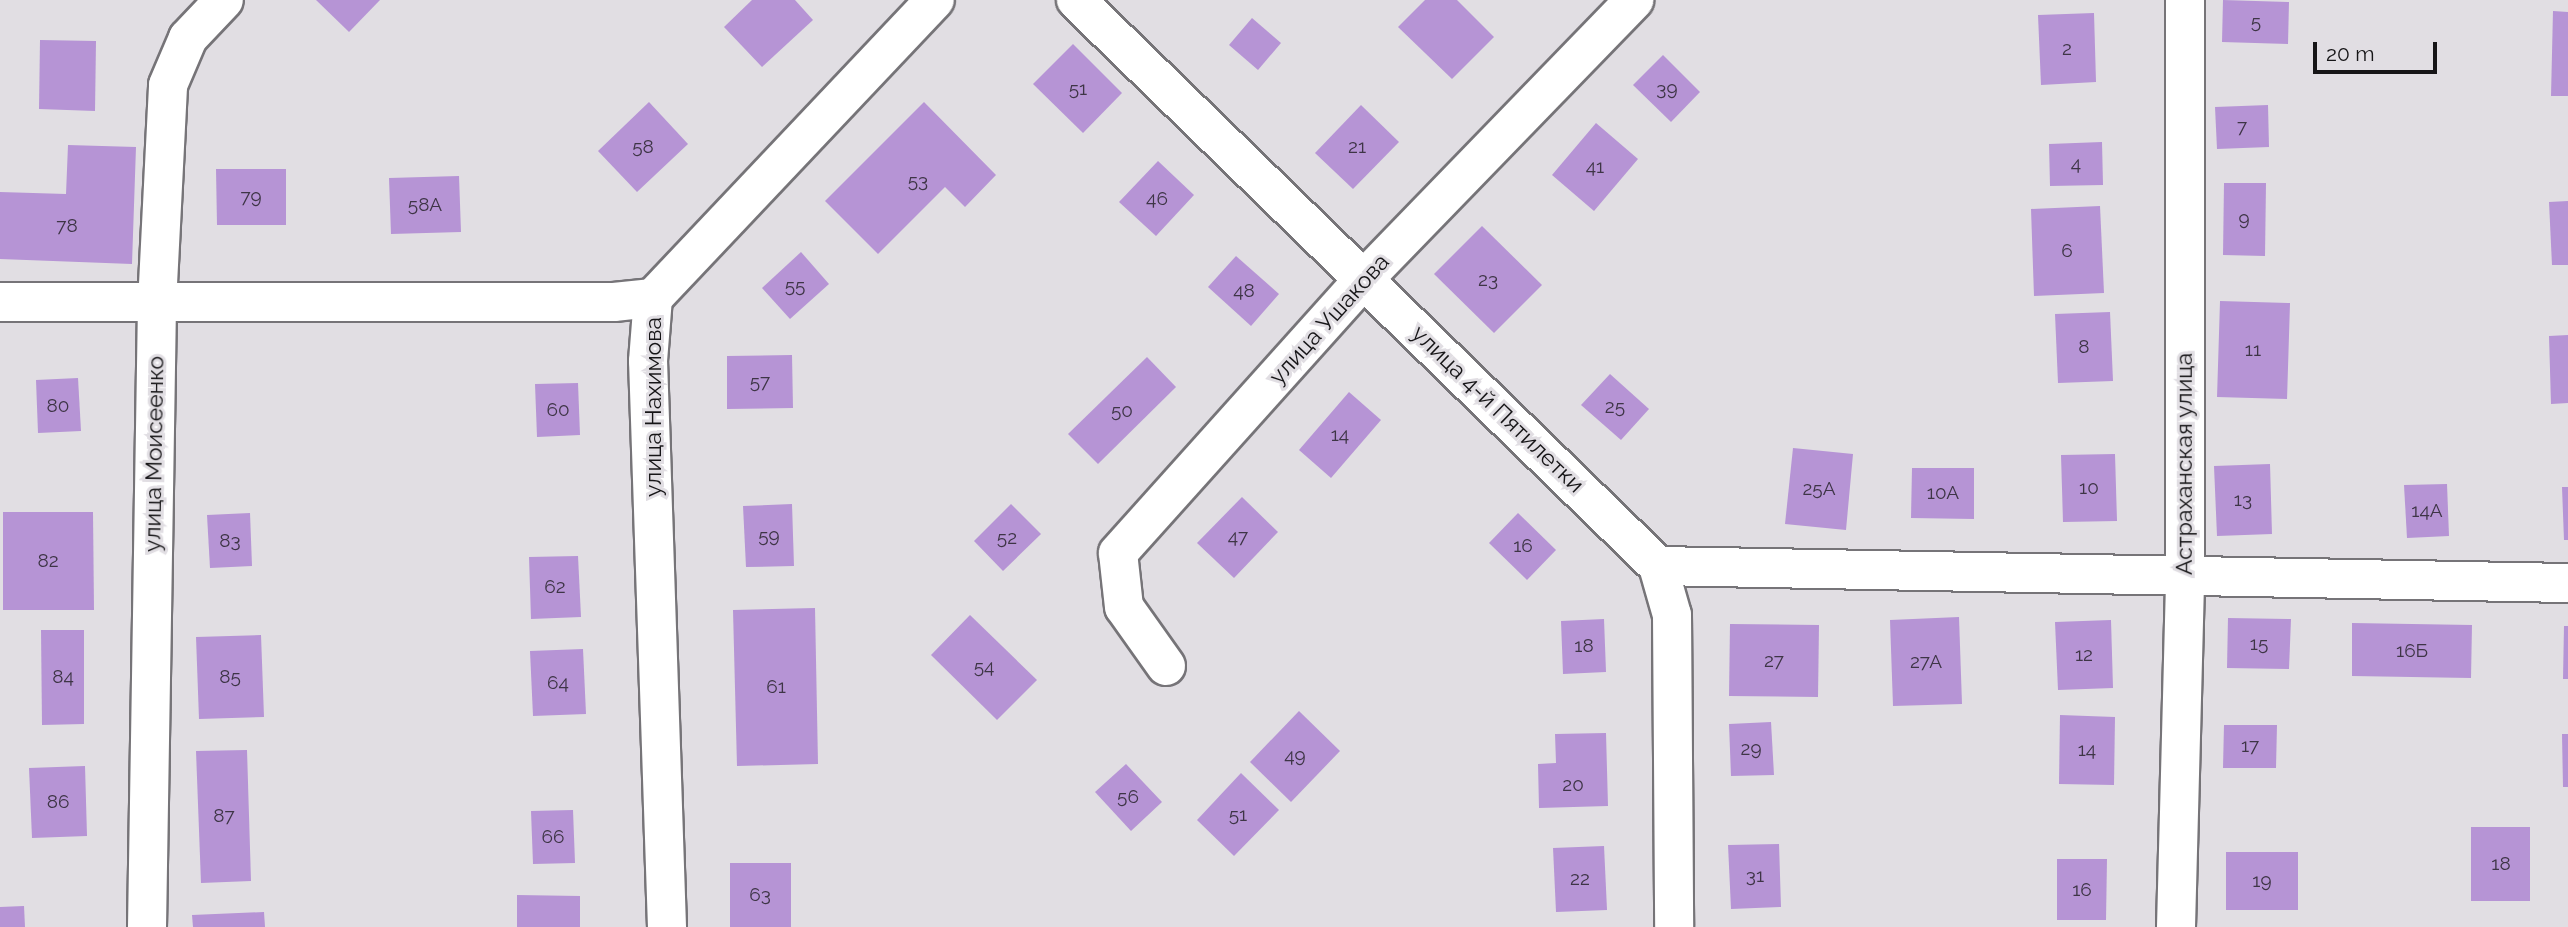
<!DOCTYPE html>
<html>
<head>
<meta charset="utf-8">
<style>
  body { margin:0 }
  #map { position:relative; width:2568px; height:927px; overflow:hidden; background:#e1dee3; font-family:Raleway,sans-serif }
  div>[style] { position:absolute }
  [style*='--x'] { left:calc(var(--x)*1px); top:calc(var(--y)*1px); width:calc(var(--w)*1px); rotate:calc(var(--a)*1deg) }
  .building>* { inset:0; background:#b694d5 }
  .roads { filter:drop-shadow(2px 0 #767478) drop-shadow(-2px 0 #767478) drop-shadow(0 2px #767478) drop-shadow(0 -2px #767478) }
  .minor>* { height:38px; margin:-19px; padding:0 19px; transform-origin:19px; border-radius:19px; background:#fff }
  span { translate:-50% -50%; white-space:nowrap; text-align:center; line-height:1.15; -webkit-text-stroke:6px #e1dee3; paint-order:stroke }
  .number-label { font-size:19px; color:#3e3546 }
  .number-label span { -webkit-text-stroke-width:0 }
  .street-label { font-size:23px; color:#161517 }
  .scale { position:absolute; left:2313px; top:42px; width:124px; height:32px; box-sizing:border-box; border:4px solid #161517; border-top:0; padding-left:9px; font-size:21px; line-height:24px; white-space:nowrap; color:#161517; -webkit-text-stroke:5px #e1dee3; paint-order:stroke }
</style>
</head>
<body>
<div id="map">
  <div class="building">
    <i style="clip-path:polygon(316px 0,380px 0,349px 32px)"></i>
    <i style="clip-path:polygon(752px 0,795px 0,813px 20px,762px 67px,724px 27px)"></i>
    <i style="clip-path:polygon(1425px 0,1457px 0,1494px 37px,1452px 79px,1398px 27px)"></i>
    <i style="clip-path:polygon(2223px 0,2289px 2px,2288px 44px,2222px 42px)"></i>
    <i style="clip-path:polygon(2553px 11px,2568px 12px,2568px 96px,2551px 96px)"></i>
    <i style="clip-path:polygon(2094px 13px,2096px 82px,2041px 85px,2038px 15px)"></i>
    <i style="clip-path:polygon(1252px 18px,1281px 43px,1258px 70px,1229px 45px)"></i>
    <i style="clip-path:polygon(40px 40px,96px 41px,95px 111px,39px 109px)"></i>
    <i style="clip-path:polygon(1073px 44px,1122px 93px,1083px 133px,1033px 84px)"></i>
    <i style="clip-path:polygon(1663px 55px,1700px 92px,1671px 122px,1633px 85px)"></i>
    <i style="clip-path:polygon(649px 102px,688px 144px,637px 192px,598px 151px)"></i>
    <i style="clip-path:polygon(924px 102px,996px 175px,965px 207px,945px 187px,878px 254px,825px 201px)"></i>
    <i style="clip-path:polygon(1361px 105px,1399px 142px,1353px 189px,1315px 153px)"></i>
    <i style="clip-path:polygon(2268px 105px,2269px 147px,2217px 149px,2215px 107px)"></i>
    <i style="clip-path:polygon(1596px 123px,1638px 159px,1594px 211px,1552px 175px)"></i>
    <i style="clip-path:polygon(2102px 142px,2103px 185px,2050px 186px,2049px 144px)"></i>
    <i style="clip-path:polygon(68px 145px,136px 147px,132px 264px,0 259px,0 192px,66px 194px)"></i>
    <i style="clip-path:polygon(1158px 161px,1194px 195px,1156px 236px,1119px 202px)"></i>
    <i style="clip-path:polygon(216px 169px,286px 169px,286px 225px,217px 225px)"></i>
    <i style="clip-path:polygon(459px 176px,461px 232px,391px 234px,389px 178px)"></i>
    <i style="clip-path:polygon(2224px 183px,2266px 183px,2265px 256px,2223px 255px)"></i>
    <i style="clip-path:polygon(2568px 201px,2568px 265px,2552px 265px,2549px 202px)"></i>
    <i style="clip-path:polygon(2100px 206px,2104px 293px,2034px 296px,2031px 209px)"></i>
    <i style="clip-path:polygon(1482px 226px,1542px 285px,1494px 333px,1434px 274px)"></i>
    <i style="clip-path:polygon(801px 252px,829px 284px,790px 319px,762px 288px)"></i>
    <i style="clip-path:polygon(1236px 256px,1279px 294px,1251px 326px,1208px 287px)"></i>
    <i style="clip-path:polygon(2220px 301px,2290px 303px,2287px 399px,2217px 397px)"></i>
    <i style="clip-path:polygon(2110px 312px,2113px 381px,2058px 383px,2055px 314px)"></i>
    <i style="clip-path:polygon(2568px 335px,2568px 403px,2551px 404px,2549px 336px)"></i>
    <i style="clip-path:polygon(792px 355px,793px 408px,727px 409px,727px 356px)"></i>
    <i style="clip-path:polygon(1147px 357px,1176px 387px,1098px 464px,1068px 434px)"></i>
    <i style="clip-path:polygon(1610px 374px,1649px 409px,1621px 440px,1581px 405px)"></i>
    <i style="clip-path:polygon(78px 378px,81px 431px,38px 433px,36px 380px)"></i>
    <i style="clip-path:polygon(578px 383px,580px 435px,537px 437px,535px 384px)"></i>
    <i style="clip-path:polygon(1349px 392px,1381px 420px,1331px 478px,1299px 450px)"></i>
    <i style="clip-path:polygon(1793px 448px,1853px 454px,1846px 530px,1785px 524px)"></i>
    <i style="clip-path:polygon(2115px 454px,2117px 521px,2063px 522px,2061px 455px)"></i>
    <i style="clip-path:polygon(2270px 464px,2272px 534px,2217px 536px,2214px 466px)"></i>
    <i style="clip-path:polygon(1912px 468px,1974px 468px,1974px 519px,1911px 518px)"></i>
    <i style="clip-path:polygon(2447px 484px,2449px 536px,2407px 538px,2404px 485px)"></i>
    <i style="clip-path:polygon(2562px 487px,2568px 487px,2568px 540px,2564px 540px)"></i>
    <i style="clip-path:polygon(1242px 497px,1278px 532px,1234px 578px,1197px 543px)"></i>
    <i style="clip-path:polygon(792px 504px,794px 566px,746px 567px,743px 506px)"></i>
    <i style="clip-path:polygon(1011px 504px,1041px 534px,1003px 571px,974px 541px)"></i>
    <i style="clip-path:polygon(3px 512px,93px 512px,94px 610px,3px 610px)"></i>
    <i style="clip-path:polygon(250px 513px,252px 566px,210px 568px,207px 515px)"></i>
    <i style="clip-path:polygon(1518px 513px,1556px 550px,1527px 580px,1489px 543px)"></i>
    <i style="clip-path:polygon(578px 556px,581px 617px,531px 619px,529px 557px)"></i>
    <i style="clip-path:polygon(815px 608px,818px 764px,737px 766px,733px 610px)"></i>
    <i style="clip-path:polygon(970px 615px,1037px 680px,997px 720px,931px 655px)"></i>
    <i style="clip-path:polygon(1959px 617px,1962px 704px,1893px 706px,1890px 620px)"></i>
    <i style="clip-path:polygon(2228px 618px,2291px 619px,2289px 669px,2227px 668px)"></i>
    <i style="clip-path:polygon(1604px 619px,1606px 672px,1563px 674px,1561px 621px)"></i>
    <i style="clip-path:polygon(2111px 620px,2113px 688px,2058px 690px,2055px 622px)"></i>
    <i style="clip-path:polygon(2352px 623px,2472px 625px,2471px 678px,2352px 676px)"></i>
    <i style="clip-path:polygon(1730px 624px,1819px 625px,1818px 697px,1729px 696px)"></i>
    <i style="clip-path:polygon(2564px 626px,2568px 626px,2568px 679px,2563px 679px)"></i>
    <i style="clip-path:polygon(41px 630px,84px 630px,84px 724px,42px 725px)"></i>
    <i style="clip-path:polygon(261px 635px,264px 717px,199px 719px,196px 637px)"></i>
    <i style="clip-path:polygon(583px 649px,586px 714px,533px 716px,530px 651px)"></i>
    <i style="clip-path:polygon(1299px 711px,1340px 751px,1291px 802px,1250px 762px)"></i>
    <i style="clip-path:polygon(2060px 715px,2115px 717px,2114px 785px,2059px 784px)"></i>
    <i style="clip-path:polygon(1771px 722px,1774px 775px,1731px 776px,1729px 724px)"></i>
    <i style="clip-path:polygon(2224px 725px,2277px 725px,2276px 768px,2223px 768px)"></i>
    <i style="clip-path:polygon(1606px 733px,1608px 806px,1539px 808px,1538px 764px,1556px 763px,1555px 734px)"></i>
    <i style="clip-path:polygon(2562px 734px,2568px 734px,2568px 787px,2563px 787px)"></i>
    <i style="clip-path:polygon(247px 750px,251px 881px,201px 883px,196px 751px)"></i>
    <i style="clip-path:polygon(1126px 764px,1162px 802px,1131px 831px,1095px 792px)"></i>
    <i style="clip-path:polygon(85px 766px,87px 836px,32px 838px,29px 768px)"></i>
    <i style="clip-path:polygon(1241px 773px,1279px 810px,1234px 856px,1197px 820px)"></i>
    <i style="clip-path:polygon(573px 810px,575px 863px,533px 864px,531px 811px)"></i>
    <i style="clip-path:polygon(2471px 827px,2530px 827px,2530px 901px,2471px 901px)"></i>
    <i style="clip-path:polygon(1779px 844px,1781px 907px,1731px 909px,1728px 845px)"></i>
    <i style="clip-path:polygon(1604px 846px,1607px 910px,1556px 912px,1553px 848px)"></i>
    <i style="clip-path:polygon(2226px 852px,2298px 852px,2298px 910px,2226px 910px)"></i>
    <i style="clip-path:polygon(2057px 859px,2107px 859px,2106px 920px,2057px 920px)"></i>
    <i style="clip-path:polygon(730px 863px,791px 863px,791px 927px,730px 927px)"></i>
    <i style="clip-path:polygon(517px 895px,580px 896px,580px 927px,517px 927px)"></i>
    <i style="clip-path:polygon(24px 906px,25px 927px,0 927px,0 907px)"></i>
    <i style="clip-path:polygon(264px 912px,265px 927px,193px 927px,192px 915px)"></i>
  </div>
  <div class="roads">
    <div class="minor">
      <i style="--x:1076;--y:0;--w:812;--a:44.2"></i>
      <i style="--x:1658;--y:566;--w:51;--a:74.1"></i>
      <i style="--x:1672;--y:615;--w:312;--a:89.6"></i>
      <i style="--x:0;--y:302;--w:614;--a:0"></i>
      <i style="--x:614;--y:302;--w:39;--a:-6"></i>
      <i style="--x:1658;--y:566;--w:910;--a:1.07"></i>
      <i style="--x:1166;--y:666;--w:72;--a:-125.4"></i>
      <i style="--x:1124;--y:607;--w:54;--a:-96.3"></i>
      <i style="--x:1118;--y:553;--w:370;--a:-48.1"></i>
      <i style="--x:1365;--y:278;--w:387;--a:-45.9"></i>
      <i style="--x:147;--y:927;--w:623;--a:-89.08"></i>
      <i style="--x:157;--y:304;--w:219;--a:-87.1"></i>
      <i style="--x:168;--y:85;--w:51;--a:-66.9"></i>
      <i style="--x:188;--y:38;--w:52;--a:-46.5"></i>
      <i style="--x:667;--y:927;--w:566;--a:-91.92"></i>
      <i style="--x:648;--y:361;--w:63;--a:-85.5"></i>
      <i style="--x:653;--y:298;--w:410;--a:-46.6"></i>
      <i style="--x:2176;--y:927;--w:350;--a:-88.5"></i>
      <i style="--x:2185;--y:577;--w:577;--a:-90"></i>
    </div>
  </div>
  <div class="number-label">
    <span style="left:2256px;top:22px">5</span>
    <span style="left:2067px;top:49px">2</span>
    <span style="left:1078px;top:89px">51</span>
    <span style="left:1667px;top:89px">39</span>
    <span style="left:2242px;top:127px">7</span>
    <span style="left:643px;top:147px">58</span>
    <span style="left:1357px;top:147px">21</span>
    <span style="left:2076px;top:164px">4</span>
    <span style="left:1595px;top:167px">41</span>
    <span style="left:918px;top:181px">53</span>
    <span style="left:251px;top:197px">79</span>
    <span style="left:1157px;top:199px">46</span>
    <span style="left:425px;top:205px">58А</span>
    <span style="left:2244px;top:219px">9</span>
    <span style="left:67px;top:226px">78</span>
    <span style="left:2067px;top:251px">6</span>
    <span style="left:1488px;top:280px">23</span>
    <span style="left:795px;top:286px">55</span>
    <span style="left:1244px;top:291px">48</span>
    <span style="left:2084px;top:347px">8</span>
    <span style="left:2253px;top:350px">11</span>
    <span style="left:760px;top:382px">57</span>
    <span style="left:58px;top:406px">80</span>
    <span style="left:1615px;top:407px">25</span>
    <span style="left:558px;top:410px">60</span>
    <span style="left:1122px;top:411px">50</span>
    <span style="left:1340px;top:435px">14</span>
    <span style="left:2089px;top:488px">10</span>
    <span style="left:1819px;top:489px">25А</span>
    <span style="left:1943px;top:493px">10А</span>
    <span style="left:2243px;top:500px">13</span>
    <span style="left:2427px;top:511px">14А</span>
    <span style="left:769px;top:536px">59</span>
    <span style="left:1238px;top:537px">47</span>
    <span style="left:1007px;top:538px">52</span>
    <span style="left:230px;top:541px">83</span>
    <span style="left:1523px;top:546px">16</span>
    <span style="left:48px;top:561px">82</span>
    <span style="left:555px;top:587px">62</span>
    <span style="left:2259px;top:644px">15</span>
    <span style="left:1584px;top:646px">18</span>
    <span style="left:2412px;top:651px">16Б</span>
    <span style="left:2084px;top:655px">12</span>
    <span style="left:1774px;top:661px">27</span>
    <span style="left:1926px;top:662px">27А</span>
    <span style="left:984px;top:667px">54</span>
    <span style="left:63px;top:677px">84</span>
    <span style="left:230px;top:677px">85</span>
    <span style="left:558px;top:683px">64</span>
    <span style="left:776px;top:687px">61</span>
    <span style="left:2250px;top:746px">17</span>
    <span style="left:1751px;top:749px">29</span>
    <span style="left:2087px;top:750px">14</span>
    <span style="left:1295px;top:756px">49</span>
    <span style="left:1573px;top:785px">20</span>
    <span style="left:1128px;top:797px">56</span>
    <span style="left:58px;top:802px">86</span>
    <span style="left:1238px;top:815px">51</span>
    <span style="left:224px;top:816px">87</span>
    <span style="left:553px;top:837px">66</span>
    <span style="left:2501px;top:864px">18</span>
    <span style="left:1755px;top:876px">31</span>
    <span style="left:1580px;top:879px">22</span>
    <span style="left:2262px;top:881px">19</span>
    <span style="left:2082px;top:890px">16</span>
    <span style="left:760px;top:895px">63</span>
  </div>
  <div class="street-label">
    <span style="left:1329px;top:319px;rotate:-48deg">улица Ушакова</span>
    <span style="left:653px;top:407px;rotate:-90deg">улица Нахимова</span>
    <span style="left:1498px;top:409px;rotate:44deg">улица 4-й Пятилетки</span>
    <span style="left:154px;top:454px;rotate:-89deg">улица Моисеенко</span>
    <span style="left:2184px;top:464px;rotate:-90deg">Астраханская улица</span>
  </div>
  <div class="scale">20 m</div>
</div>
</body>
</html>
